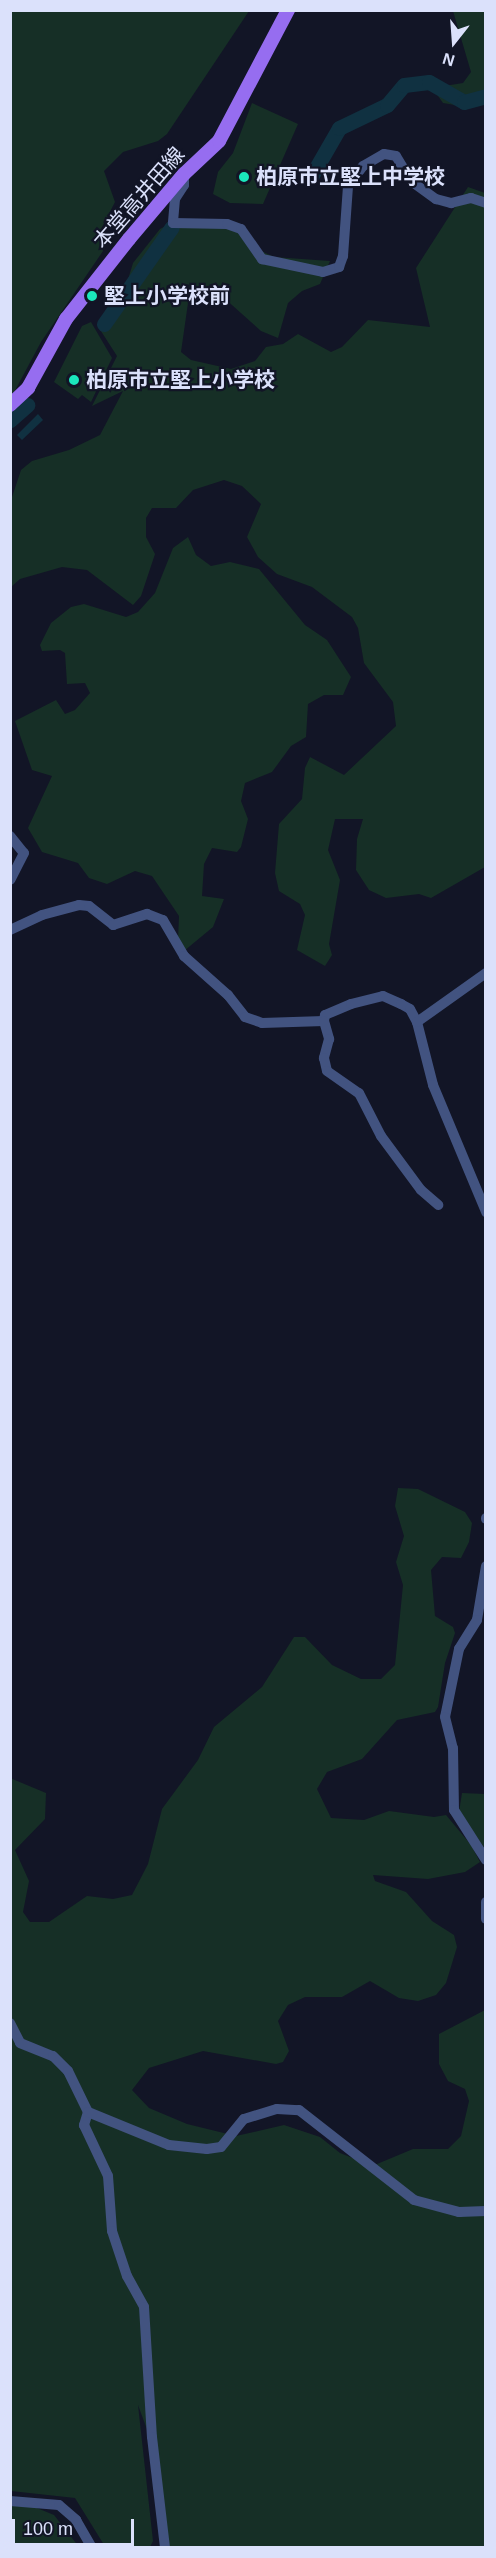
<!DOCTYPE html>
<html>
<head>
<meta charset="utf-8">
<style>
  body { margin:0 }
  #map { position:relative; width:496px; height:2558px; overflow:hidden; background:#121526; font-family:Helvetica,"Noto Sans JP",sans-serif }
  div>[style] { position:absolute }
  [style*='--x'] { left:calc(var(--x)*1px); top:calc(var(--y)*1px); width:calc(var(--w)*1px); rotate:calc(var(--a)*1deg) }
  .green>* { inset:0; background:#162f26 }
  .water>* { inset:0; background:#103141 }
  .river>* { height:15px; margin:-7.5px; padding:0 7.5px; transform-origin:7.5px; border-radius:7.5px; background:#103141 }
  .minor>* { height:10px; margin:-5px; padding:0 5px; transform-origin:5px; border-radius:5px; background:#425380 }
  .major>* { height:14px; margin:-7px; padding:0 7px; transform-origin:7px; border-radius:7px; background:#966df0 }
  .dots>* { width:16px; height:16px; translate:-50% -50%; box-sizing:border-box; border:3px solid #121526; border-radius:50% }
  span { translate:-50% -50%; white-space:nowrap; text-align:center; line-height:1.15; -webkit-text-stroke:4.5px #121526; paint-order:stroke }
  .poi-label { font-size:21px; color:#dbe1fb; font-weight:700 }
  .left { translate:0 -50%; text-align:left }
  .street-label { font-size:21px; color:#dbe1fb }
  .frame { position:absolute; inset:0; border:12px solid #dbe1fb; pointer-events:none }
  .north { position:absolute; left:424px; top:12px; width:60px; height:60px; -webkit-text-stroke:4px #121526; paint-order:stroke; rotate:197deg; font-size:16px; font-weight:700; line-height:24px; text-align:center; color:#dbe1fb }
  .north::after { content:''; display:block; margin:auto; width:21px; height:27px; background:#dbe1fb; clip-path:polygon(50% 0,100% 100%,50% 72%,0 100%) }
  .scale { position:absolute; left:12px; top:2519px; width:122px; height:27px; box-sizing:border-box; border:3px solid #dbe1fb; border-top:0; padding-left:8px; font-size:18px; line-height:21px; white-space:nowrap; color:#dbe1fb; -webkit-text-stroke:4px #121526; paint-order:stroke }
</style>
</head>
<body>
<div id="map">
  <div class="green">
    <i style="clip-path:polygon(11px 11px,249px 11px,167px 134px,158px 141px,123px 152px,104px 171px,115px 202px,98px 235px,103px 251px,41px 342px,11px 398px)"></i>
    <i style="clip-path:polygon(453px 11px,485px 11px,485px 99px,467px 107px,443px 103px,436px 93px,438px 87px,463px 83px,471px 72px)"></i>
    <i style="clip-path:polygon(252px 103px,298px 124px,263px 204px,230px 203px,213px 194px,218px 172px,233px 153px)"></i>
    <i style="clip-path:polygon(468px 187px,485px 193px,485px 867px,431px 898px,419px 894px,386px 898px,369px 890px,356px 870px,357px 839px,363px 819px,335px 819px,328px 850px,340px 880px,329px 944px,332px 955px,325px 966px,297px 950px,305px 915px,300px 904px,279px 891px,275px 873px,279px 824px,302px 799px,305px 768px,310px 757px,344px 775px,396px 726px,393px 702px,364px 663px,358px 628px,352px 617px,312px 587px,277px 574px,258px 557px,247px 537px,261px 504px,242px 486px,224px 480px,193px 490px,176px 508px,152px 508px,146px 518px,146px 537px,155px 554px,141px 596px,133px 605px,87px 570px,62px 567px,20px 579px,11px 587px,11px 500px,21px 470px,32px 461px,69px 450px,100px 435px,123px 391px,92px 406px,117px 356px,99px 328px,126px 286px,133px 263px,160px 229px,179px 219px,241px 224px,255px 248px,274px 257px,330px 261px,320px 284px,302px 291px,288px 303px,278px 338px,261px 331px,223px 297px,199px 295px,188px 303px,181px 352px,191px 360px,231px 369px,255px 361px,266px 347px,283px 344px,298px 334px,331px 352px,342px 347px,368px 320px,430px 327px,416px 268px)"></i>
    <i style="clip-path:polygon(91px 322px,112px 358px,91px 402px,82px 395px,78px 399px,54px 382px,82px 326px)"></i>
    <i style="clip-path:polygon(188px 537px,196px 555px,211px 566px,230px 562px,259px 569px,305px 625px,327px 640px,351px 677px,343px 695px,324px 695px,308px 704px,306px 737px,291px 746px,272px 772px,245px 783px,241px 801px,248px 819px,241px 847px,237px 852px,212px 848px,204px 864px,202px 896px,224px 899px,213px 927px,184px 951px,178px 940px,179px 916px,152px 876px,135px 871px,107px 884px,89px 878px,78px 863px,42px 852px,28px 828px,52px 776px,32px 770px,15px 721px,56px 700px,65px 714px,75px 710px,90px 693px,85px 683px,67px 684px,65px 653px,60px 650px,42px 651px,40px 645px,51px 623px,71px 607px,84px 604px,126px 617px,138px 612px,155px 593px,173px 548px)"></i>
    <i style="clip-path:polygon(398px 1488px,418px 1489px,465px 1512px,472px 1523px,469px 1542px,461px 1558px,442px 1557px,431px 1570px,435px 1616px,453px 1627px,455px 1633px,445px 1663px,438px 1707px,435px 1712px,397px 1720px,362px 1759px,327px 1772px,317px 1789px,331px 1818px,364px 1820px,389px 1811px,434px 1817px,446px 1815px,471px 1845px,480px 1862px,465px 1872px,428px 1879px,373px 1875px,375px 1881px,406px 1892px,432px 1921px,454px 1935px,457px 1947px,446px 1983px,436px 1995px,418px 2001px,399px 1998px,370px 1981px,342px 1997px,305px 1997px,288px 2005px,278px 2021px,289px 2051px,283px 2062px,276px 2064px,203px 2051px,149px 2068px,132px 2090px,149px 2108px,187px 2124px,236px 2136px,284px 2125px,320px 2137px,340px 2153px,363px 2162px,377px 2164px,413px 2149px,448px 2149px,461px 2136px,469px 2101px,465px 2089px,448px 2081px,439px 2064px,439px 2034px,485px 2010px,485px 2547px,165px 2547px,159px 2462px,138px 2405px,153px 2541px,150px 2547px,106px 2548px,75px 2498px,11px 2491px,10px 1778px,46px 1793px,45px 1819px,15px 1850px,29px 1881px,23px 1912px,30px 1922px,49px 1922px,87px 1896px,113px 1899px,132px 1895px,148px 1864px,162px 1809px,198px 1760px,214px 1727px,262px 1687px,294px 1637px,305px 1637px,332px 1665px,361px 1679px,381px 1679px,395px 1665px,403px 1585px,396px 1562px,404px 1536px,395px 1506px)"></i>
    <i style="clip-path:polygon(462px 1793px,485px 1794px,486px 1850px,459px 1812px)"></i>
    <i style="clip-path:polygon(10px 2497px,54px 2515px,79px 2547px,11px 2547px)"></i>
  </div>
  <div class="water">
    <i style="clip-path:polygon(38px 414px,43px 420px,22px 440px,17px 435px)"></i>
  </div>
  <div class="river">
    <i style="--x:312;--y:175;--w:54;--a:-60.1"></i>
    <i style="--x:339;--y:128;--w:53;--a:-25.6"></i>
    <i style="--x:387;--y:105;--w:26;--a:-50"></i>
    <i style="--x:404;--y:85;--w:25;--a:-7"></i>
    <i style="--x:429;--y:82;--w:40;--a:29.7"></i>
    <i style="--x:464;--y:102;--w:23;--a:-15"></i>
    <i style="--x:104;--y:324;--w:118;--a:-55"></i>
    <i style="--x:10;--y:420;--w:23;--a:-41"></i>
  </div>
  <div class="minor">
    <i style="--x:184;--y:174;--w:11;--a:90"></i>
    <i style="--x:184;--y:185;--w:17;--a:123"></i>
    <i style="--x:175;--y:199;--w:24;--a:95"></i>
    <i style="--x:173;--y:223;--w:54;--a:1.1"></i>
    <i style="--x:227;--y:224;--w:15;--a:20"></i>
    <i style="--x:241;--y:229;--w:37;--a:55"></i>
    <i style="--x:262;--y:259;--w:62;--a:12"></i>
    <i style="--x:323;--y:272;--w:17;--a:-17"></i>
    <i style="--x:339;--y:267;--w:12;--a:-70"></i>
    <i style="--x:343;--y:256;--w:70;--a:-85.9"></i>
    <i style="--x:348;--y:186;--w:25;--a:-53"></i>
    <i style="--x:363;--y:166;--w:24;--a:-30"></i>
    <i style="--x:384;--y:154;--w:12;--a:9"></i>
    <i style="--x:396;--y:156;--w:29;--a:59"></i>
    <i style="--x:411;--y:181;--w:31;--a:36"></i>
    <i style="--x:436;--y:199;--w:16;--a:15"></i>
    <i style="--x:451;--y:203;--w:21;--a:-14"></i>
    <i style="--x:471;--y:198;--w:16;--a:18"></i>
    <i style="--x:10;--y:836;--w:22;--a:51"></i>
    <i style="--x:24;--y:853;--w:30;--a:117"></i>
    <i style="--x:10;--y:930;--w:35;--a:-25"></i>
    <i style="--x:42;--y:915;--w:38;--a:-15"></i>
    <i style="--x:79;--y:905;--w:10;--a:6"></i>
    <i style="--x:89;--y:906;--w:31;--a:38"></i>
    <i style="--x:113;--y:925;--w:36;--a:-18"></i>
    <i style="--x:147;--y:914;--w:17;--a:21"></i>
    <i style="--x:163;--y:920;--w:42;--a:59.7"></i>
    <i style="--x:184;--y:956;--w:59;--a:41.6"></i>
    <i style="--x:228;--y:995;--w:28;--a:52"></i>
    <i style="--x:245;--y:1017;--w:18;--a:19"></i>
    <i style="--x:262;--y:1023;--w:62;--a:-1.8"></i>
    <i style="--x:324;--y:1021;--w:6;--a:-81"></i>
    <i style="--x:325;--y:1015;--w:28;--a:-23"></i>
    <i style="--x:351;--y:1004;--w:33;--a:-14"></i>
    <i style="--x:383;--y:996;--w:20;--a:24"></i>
    <i style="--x:401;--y:1004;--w:10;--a:29"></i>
    <i style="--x:410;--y:1009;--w:15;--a:62"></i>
    <i style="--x:417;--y:1022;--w:65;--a:75.7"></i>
    <i style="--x:433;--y:1085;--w:138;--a:67.3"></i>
    <i style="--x:324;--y:1021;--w:19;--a:74"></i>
    <i style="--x:329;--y:1039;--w:20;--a:105"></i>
    <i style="--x:324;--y:1058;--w:13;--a:77"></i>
    <i style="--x:327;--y:1071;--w:39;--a:35"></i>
    <i style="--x:359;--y:1093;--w:48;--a:62.9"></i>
    <i style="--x:381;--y:1136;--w:67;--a:53.5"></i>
    <i style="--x:421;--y:1190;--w:23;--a:41"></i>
    <i style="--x:417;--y:1022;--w:85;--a:-35.4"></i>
    <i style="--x:486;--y:1518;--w:1;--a:90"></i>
    <i style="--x:486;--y:1566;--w:55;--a:99.5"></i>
    <i style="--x:477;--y:1620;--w:34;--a:122"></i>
    <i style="--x:459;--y:1649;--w:69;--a:101.6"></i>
    <i style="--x:445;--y:1717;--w:32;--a:76"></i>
    <i style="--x:453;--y:1748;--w:62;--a:89.1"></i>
    <i style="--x:454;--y:1810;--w:59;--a:57.4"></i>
    <i style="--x:486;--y:1902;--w:17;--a:90"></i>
    <i style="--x:10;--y:2023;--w:22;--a:63"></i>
    <i style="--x:20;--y:2043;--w:35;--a:22"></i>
    <i style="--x:53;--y:2056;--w:21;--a:45"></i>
    <i style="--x:68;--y:2071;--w:46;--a:64"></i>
    <i style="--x:88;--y:2112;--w:14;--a:107"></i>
    <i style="--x:84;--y:2125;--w:56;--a:64.8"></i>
    <i style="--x:108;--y:2176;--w:55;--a:85.8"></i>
    <i style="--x:112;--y:2231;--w:47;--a:71.6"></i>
    <i style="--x:127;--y:2276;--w:35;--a:61"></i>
    <i style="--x:144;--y:2307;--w:130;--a:86.5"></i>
    <i style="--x:152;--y:2437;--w:112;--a:83.3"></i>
    <i style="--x:88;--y:2112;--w:87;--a:22.2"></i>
    <i style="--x:169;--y:2145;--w:38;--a:6"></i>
    <i style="--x:207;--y:2149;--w:14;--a:-8"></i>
    <i style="--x:221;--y:2147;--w:36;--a:-51"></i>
    <i style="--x:244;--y:2119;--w:34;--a:-17"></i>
    <i style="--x:277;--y:2109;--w:22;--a:3"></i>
    <i style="--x:299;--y:2110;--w:146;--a:38"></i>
    <i style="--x:414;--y:2200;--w:47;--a:14.9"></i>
    <i style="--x:459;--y:2212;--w:27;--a:-2"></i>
    <i style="--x:10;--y:2501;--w:49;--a:4.7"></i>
    <i style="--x:59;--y:2505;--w:23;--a:41"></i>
    <i style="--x:76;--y:2520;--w:32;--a:60"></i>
  </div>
  <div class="major">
    <i style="--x:10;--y:405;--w:25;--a:-43"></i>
    <i style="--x:28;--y:388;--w:79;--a:-61.2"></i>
    <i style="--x:66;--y:319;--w:102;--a:-51.8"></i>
    <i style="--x:129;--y:239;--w:85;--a:-49.8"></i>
    <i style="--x:184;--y:174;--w:48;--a:-43.3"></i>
    <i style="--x:219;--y:141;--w:148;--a:-62.2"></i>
  </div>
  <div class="dots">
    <i style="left:244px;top:177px;background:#1be7bc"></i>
    <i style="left:92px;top:296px;background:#1be7bc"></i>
    <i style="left:74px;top:380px;background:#1be7bc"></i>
  </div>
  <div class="poi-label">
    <span class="left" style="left:256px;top:177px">柏原市立堅上中学校</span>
    <span class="left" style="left:104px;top:296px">堅上小学校前</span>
    <span class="left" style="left:86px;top:380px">柏原市立堅上小学校</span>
  </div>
  <div class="street-label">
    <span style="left:139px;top:198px;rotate:-49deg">本堂高井田線</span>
  </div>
  <div class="frame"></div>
  <div class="north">N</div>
  <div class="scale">100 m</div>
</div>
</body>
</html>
